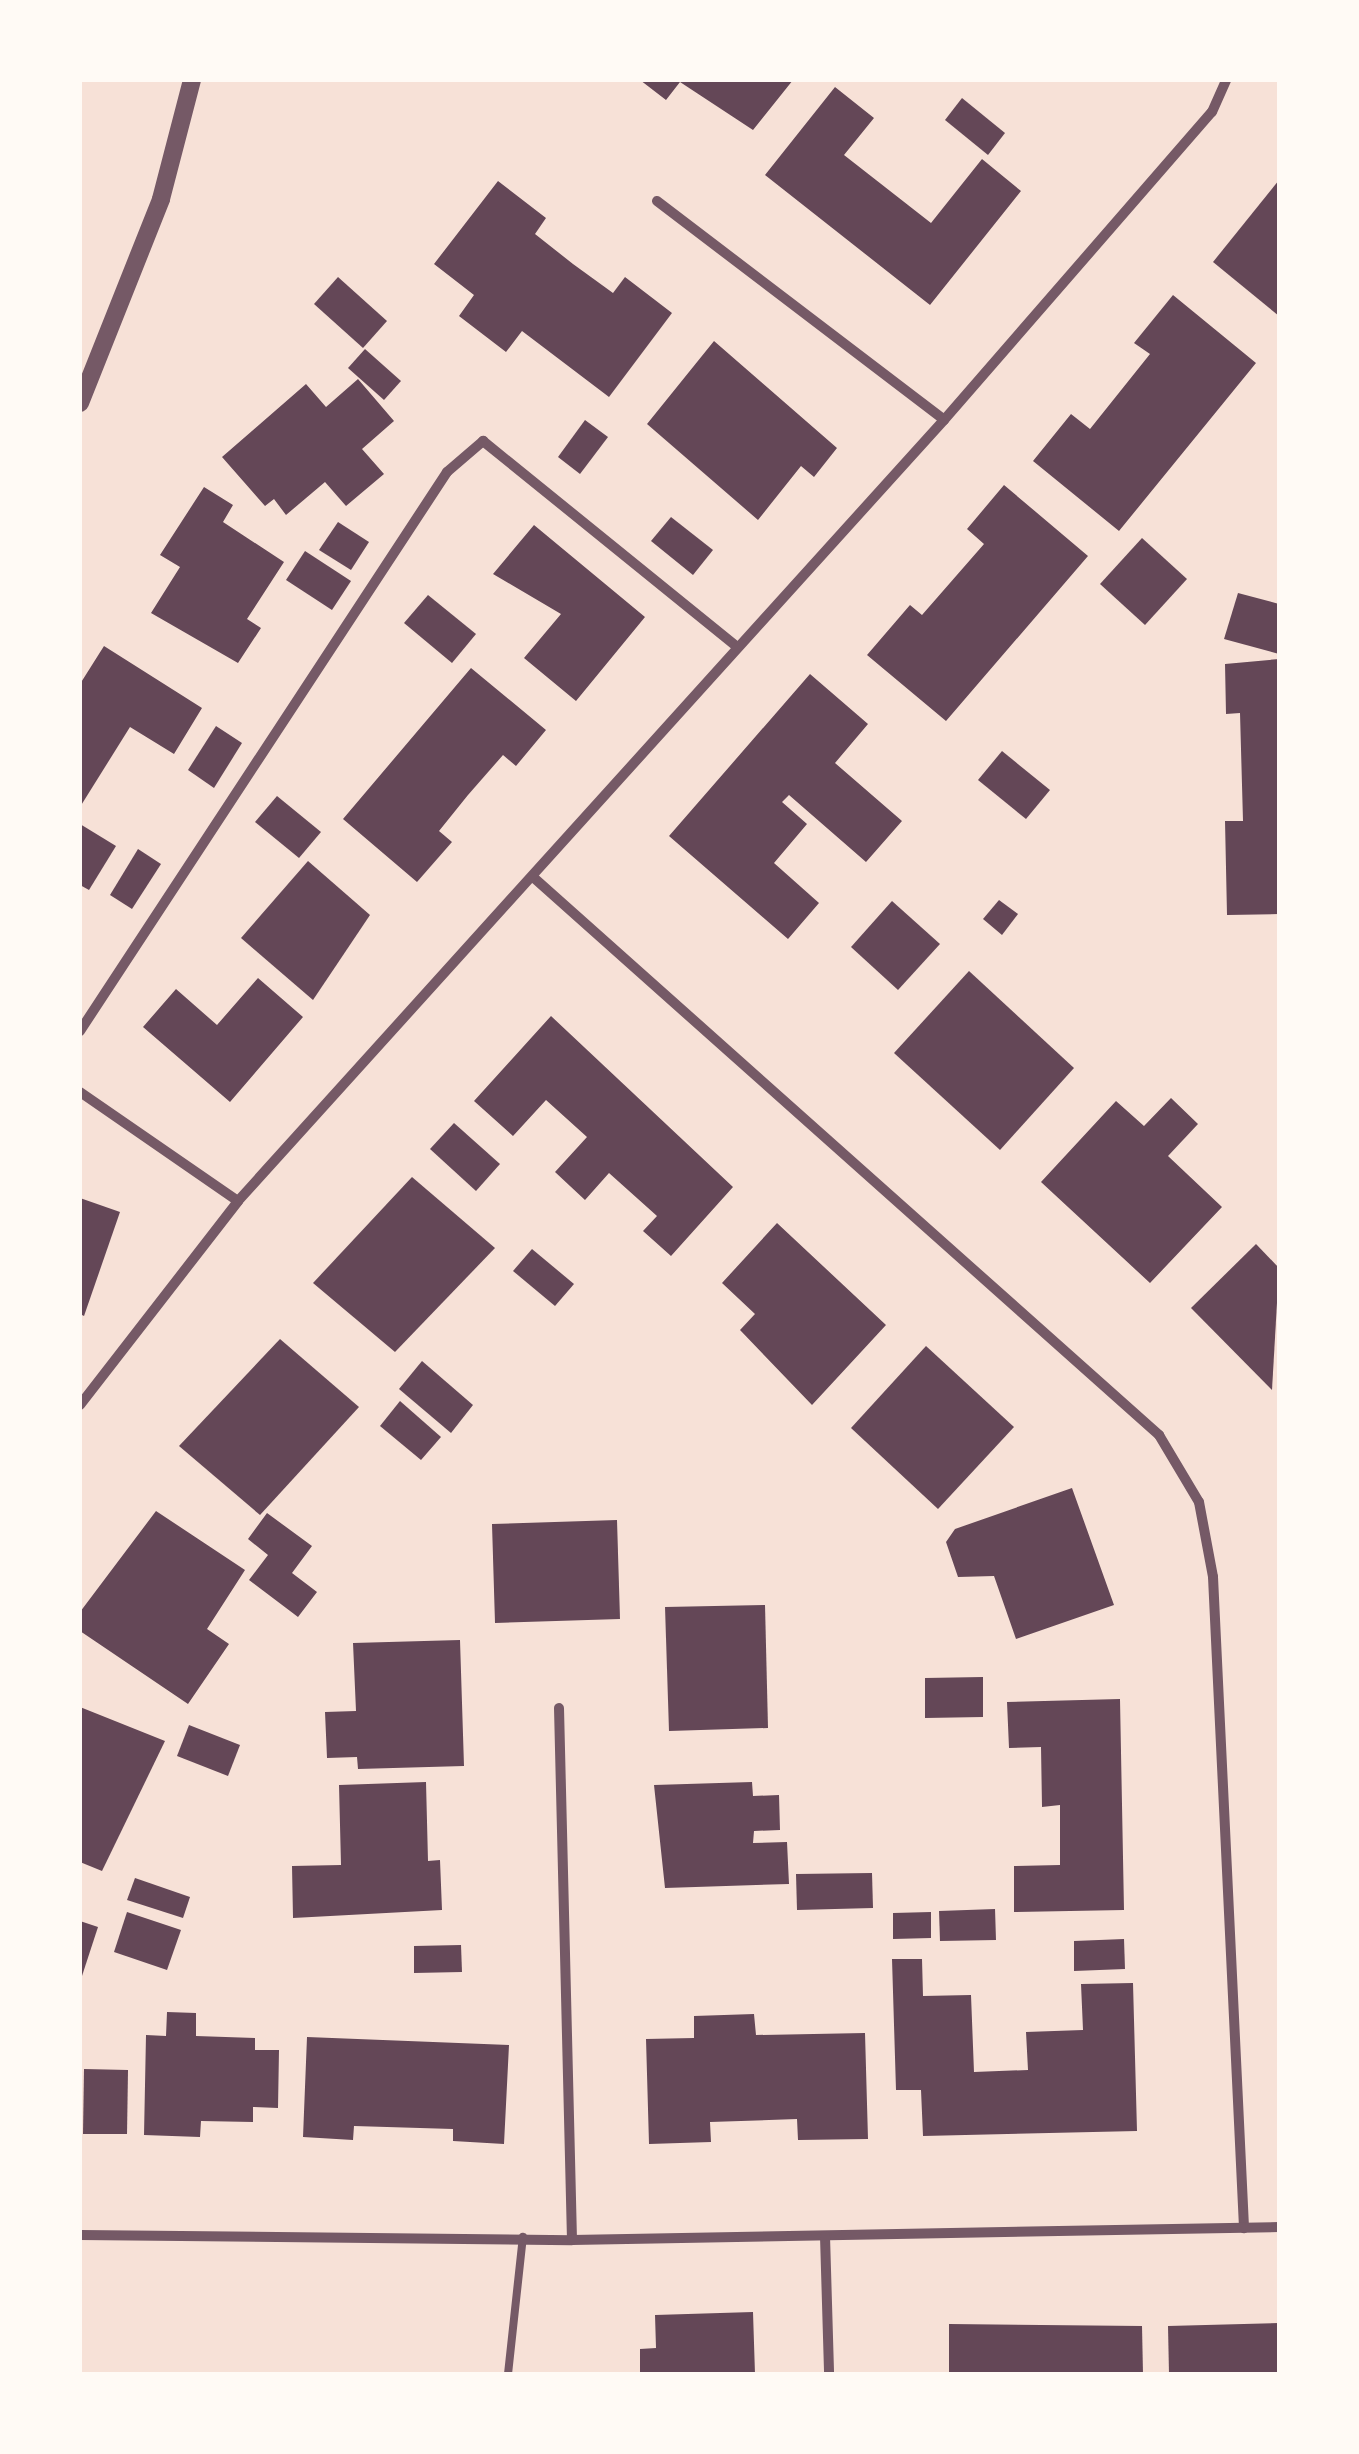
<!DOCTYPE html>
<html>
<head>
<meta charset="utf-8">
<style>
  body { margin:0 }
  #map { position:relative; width:1359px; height:2454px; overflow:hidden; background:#f7e1d7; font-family:"Golos Text",sans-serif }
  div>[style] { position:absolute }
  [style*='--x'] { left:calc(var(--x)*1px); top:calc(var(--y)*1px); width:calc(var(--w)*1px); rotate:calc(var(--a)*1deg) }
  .building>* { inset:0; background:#644757 }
  .service>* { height:8px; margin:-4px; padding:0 4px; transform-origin:4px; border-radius:4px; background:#755966 }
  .minor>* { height:10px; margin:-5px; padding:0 5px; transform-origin:5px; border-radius:5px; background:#755966 }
  .tertiary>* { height:18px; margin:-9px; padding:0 9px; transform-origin:9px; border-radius:9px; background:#755966 }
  span { translate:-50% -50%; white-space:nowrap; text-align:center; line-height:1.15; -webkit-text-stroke:8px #fffaf5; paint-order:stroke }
  .frame { position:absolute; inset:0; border:82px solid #fffaf5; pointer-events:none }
</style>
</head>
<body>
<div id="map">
  <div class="building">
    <i style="clip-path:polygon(640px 80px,793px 80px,753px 130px,680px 82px,666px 100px)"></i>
    <i style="clip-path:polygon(835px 87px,874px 118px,844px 155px,931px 223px,982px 159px,1021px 191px,930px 305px,765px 175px)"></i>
    <i style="clip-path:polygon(962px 98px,1005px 133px,988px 155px,945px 120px)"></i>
    <i style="clip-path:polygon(1279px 180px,1279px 316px,1213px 262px)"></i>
    <i style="clip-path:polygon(498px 181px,546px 218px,535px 234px,573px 264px,613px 293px,625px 277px,672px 313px,609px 397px,522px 331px,506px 352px,459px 316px,474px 295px,434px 264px)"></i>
    <i style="clip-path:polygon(338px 277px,387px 321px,363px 348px,314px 304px)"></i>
    <i style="clip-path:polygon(1173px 295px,1256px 363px,1119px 531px,1033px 461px,1071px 414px,1090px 429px,1150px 354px,1134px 343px)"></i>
    <i style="clip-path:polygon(714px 341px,837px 448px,814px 477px,801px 466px,758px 520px,647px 424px)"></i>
    <i style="clip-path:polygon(365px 349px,401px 381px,384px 400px,348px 368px)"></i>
    <i style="clip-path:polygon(358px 379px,394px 421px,362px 449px,384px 474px,346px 506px,325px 482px,286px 515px,274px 499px,265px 506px,222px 457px,306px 384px,326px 407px)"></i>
    <i style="clip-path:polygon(585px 420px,608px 437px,580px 474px,558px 457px)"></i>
    <i style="clip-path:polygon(1004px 485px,1088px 556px,946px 721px,867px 655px,910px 605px,922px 615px,984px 544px,967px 529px)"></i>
    <i style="clip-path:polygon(204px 487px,233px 505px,223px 522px,284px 562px,247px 619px,261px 628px,238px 663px,151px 613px,180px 567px,160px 555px)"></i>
    <i style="clip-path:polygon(671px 517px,713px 550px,693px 575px,651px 541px)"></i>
    <i style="clip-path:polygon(338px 522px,369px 542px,351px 570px,319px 550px)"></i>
    <i style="clip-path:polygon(534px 525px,645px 617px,576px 701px,524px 658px,561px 614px,493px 574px)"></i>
    <i style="clip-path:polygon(1142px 538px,1187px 579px,1145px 625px,1100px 584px)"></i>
    <i style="clip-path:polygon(305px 551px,351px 581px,332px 610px,286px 580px)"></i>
    <i style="clip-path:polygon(1238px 593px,1279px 604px,1279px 654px,1224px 639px)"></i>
    <i style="clip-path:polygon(428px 595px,476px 634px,452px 663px,404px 623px)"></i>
    <i style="clip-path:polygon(104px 646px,202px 708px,174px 754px,130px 727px,80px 807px,80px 684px)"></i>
    <i style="clip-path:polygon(1279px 659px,1279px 914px,1227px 915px,1225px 821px,1243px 821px,1240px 713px,1226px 714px,1225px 664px)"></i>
    <i style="clip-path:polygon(471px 668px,546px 730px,516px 766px,503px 755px,468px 795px,439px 831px,452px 842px,417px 882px,343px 819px)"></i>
    <i style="clip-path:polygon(810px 674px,868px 724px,835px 763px,902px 821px,866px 862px,789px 795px,782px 802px,807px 824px,774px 863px,819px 903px,788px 939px,669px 836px)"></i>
    <i style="clip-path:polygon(216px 726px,242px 743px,214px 788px,188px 770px)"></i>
    <i style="clip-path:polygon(1002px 751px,1050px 790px,1026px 819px,978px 780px)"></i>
    <i style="clip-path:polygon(277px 796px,321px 832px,299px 858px,255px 822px)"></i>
    <i style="clip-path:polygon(80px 824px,116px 846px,89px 890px,80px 885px)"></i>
    <i style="clip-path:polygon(138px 849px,161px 864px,132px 909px,110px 895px)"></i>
    <i style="clip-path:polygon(308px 861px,370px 915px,313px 1000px,241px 938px)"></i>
    <i style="clip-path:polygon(999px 900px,1018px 914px,1002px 935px,983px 919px)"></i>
    <i style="clip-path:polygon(892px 901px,940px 944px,898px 990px,851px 947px)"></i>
    <i style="clip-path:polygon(969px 971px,1074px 1068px,1000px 1150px,894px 1053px)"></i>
    <i style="clip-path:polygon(258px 978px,303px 1017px,230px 1102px,143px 1027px,176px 989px,217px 1025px)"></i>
    <i style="clip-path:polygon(551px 1016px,733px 1187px,671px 1256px,643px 1231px,657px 1216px,609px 1173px,585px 1200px,555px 1172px,587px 1137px,546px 1100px,513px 1136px,474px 1101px)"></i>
    <i style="clip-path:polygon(1171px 1098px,1198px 1124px,1168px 1156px,1222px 1207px,1150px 1283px,1041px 1182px,1116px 1101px,1144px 1126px)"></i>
    <i style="clip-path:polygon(454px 1123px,500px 1164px,476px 1191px,430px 1149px)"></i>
    <i style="clip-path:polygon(412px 1177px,495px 1248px,395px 1352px,313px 1283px)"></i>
    <i style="clip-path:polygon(80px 1198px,120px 1212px,84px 1316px,80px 1314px)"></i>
    <i style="clip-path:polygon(777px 1223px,886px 1325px,812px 1405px,740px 1330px,755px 1314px,722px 1283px)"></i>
    <i style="clip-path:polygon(1256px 1244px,1279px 1268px,1272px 1390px,1191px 1308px)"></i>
    <i style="clip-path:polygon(532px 1249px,574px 1284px,555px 1306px,513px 1271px)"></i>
    <i style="clip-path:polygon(280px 1339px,359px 1407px,260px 1515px,179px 1446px)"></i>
    <i style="clip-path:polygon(926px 1346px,1014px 1427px,938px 1509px,851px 1428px)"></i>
    <i style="clip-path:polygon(422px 1361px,473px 1405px,451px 1433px,399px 1389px)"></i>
    <i style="clip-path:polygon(400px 1401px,441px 1437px,421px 1460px,380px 1426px)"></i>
    <i style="clip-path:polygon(1072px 1488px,1114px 1605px,1016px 1639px,994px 1576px,958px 1577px,946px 1542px,955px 1529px)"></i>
    <i style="clip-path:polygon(156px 1511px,245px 1570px,207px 1629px,229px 1644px,188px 1704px,80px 1631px,80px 1612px)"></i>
    <i style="clip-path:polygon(267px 1513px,312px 1546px,292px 1573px,317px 1592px,298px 1617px,249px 1580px,268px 1555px,248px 1539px)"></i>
    <i style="clip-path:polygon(617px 1520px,620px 1619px,495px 1623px,492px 1524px)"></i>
    <i style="clip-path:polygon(765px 1605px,768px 1728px,669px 1731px,665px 1607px)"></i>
    <i style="clip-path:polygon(460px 1640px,464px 1766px,358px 1769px,357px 1757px,327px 1758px,325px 1712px,356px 1711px,353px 1643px)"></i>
    <i style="clip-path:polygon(983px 1677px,983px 1717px,925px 1718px,925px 1678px)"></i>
    <i style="clip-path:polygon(1120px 1699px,1124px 1910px,1014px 1912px,1014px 1866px,1060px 1865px,1060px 1805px,1042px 1807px,1041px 1747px,1009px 1748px,1007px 1702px)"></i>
    <i style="clip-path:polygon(80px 1707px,165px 1741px,102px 1871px,80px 1862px)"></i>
    <i style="clip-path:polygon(189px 1725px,240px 1745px,228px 1776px,177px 1756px)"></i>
    <i style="clip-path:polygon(426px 1782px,428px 1861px,440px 1860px,442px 1910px,293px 1918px,292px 1866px,341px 1865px,339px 1785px)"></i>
    <i style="clip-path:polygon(752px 1782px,753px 1796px,779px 1795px,780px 1830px,754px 1831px,753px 1843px,787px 1842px,789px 1884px,665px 1888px,654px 1785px)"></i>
    <i style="clip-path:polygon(872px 1873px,873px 1908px,797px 1910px,796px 1874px)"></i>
    <i style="clip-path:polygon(135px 1878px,190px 1897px,183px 1918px,127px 1900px)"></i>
    <i style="clip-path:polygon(995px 1909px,996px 1940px,940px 1941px,939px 1911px)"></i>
    <i style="clip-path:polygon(127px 1912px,181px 1930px,167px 1970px,114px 1952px)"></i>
    <i style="clip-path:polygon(931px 1912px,931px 1938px,893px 1939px,893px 1913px)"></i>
    <i style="clip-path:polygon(80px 1921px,98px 1927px,81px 1979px,80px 1979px)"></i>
    <i style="clip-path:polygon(1124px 1939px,1125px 1969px,1074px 1971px,1074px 1941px)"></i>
    <i style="clip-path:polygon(461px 1945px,462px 1972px,414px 1973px,414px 1946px)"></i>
    <i style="clip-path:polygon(892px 1959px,922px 1959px,923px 1996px,971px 1995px,974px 2072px,1028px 2070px,1026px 2032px,1083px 2030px,1081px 1984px,1133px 1983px,1137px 2131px,923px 2136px,921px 2090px,896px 2090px)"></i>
    <i style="clip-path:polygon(167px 2012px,196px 2013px,196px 2036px,255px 2038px,255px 2050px,279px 2050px,278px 2108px,253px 2107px,253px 2122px,201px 2121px,200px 2137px,144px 2135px,146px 2035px,166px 2036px)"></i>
    <i style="clip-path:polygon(754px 2014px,756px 2035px,865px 2033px,868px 2139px,798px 2140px,797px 2119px,710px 2122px,711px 2142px,649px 2144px,646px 2039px,694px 2038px,694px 2016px)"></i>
    <i style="clip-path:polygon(307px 2037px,509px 2045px,504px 2144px,453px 2141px,453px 2129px,354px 2126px,353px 2140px,303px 2137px)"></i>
    <i style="clip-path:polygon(84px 2069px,128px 2070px,127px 2134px,83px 2134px)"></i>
    <i style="clip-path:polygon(753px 2312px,755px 2374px,640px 2374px,640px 2349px,656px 2348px,655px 2315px)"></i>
    <i style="clip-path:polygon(1279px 2323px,1279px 2374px,1169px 2374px,1168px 2326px)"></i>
    <i style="clip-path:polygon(949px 2324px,1142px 2326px,1143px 2374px,949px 2374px)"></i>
  </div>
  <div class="service">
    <i style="--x:508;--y:2374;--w:138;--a:-83.8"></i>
  </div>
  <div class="minor">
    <i style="--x:657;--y:201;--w:361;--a:37.3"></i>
    <i style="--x:533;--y:877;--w:839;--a:41.71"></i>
    <i style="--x:1159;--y:1435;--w:78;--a:59.2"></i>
    <i style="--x:1199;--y:1502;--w:76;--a:79.4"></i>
    <i style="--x:1213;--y:1577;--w:652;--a:87.27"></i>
    <i style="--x:80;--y:1031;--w:669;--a:-56.71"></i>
    <i style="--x:447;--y:472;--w:48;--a:-40.7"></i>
    <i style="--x:483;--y:441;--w:323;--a:39"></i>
    <i style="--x:80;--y:1092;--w:192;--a:34.6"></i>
    <i style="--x:80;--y:1405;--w:258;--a:-52.2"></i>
    <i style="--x:238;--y:1201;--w:1053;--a:-47.89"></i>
    <i style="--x:944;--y:420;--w:408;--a:-49"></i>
    <i style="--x:1212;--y:112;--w:35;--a:-66"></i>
    <i style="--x:559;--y:1708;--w:532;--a:88.6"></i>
    <i style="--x:80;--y:2235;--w:492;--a:0.6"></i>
    <i style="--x:572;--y:2240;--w:707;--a:-1.05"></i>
    <i style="--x:825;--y:2236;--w:138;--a:88.3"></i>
  </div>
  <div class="tertiary">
    <i style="--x:80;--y:403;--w:219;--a:-68.3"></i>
    <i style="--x:161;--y:199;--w:123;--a:-75.4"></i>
  </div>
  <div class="frame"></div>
</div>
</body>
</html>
